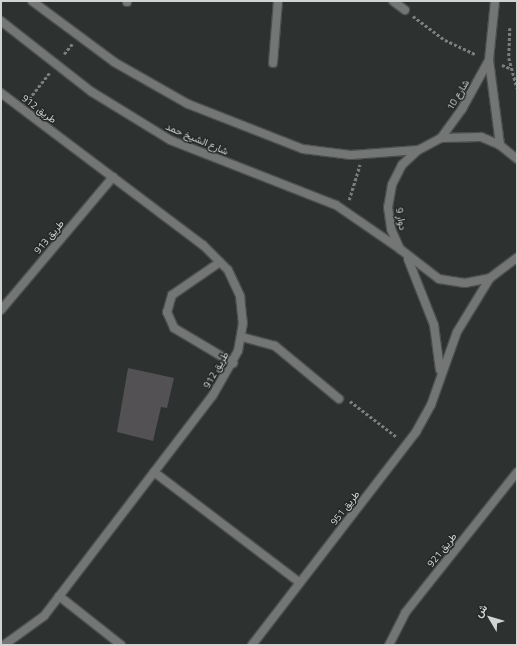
<!DOCTYPE html>
<html>
<head>
<meta charset="utf-8">
<style>
  body { margin:0 }
  #map { position:relative; width:518px; height:646px; overflow:hidden; background:#2d3231; font-family:"Titillium Web",Vazirmatn,sans-serif }
  div>[style] { position:absolute }
  [style*='--x'] { left:calc(var(--x)*1px); top:calc(var(--y)*1px); width:calc(var(--w)*1px); rotate:calc(var(--a)*1deg) }
  .building>* { inset:0; background:#535154 }
  .path>* { height:2.5px; margin-top:-1.25px; transform-origin:0; background:repeating-linear-gradient(90deg,#7a7e7d 0 3px,transparent 0 5px) }
  .roads { filter:drop-shadow(1px 0 #4b4f4e) drop-shadow(-1px 0 #4b4f4e) drop-shadow(0 1px #4b4f4e) drop-shadow(0 -1px #4b4f4e) }
  .service>* { height:8px; margin:-4px; padding:0 4px; transform-origin:4px; border-radius:4px; background:#747676 }
  .minor>* { height:8px; margin:-4px; padding:0 4px; transform-origin:4px; border-radius:4px; background:#747676 }
  .tertiary>* { height:8px; margin:-4px; padding:0 4px; transform-origin:4px; border-radius:4px; background:#747676 }
  span { translate:-50% -50%; white-space:nowrap; text-align:center; line-height:1.15; -webkit-text-stroke:3px #242827; paint-order:stroke }
  .street-label { font-size:10px; color:#d2d4d4 }
  .frame { position:absolute; inset:0; border:2px solid #d2d4d4; pointer-events:none }
  .north { position:absolute; left:470px; top:598px; width:40px; height:40px; -webkit-text-stroke:3px #242827; paint-order:stroke; rotate:308deg; font-size:11px; font-weight:700; line-height:16px; text-align:center; color:#d2d4d4 }
  .north::after { content:''; display:block; margin:auto; width:14px; height:18px; background:#d2d4d4; clip-path:polygon(50% 0,100% 100%,50% 72%,0 100%) }
</style>
</head>
<body>
<div id="map">
  <div class="building">
    <i style="clip-path:polygon(128px 368px,174px 378px,167px 408px,161px 407px,153px 441px,117px 432px)"></i>
  </div>
  <div class="path">
    <i style="--x:413;--y:16;--w:40;--a:37"></i>
    <i style="--x:445;--y:40;--w:35;--a:25"></i>
    <i style="--x:510;--y:28;--w:30;--a:92"></i>
    <i style="--x:509;--y:58;--w:31;--a:75"></i>
    <i style="--x:64;--y:54;--w:13;--a:-51"></i>
    <i style="--x:502;--y:65;--w:11;--a:22"></i>
    <i style="--x:29;--y:99;--w:33;--a:-52"></i>
    <i style="--x:349;--y:200;--w:37;--a:-73"></i>
    <i style="--x:350;--y:401;--w:59;--a:37.5"></i>
  </div>
  <div class="roads">
    <div class="service">
      <i style="--x:220;--y:262;--w:58;--a:145.5"></i>
      <i style="--x:172;--y:295;--w:18;--a:106"></i>
      <i style="--x:167;--y:312;--w:17;--a:66"></i>
      <i style="--x:174;--y:328;--w:69;--a:30.7"></i>
    </div>
    <div class="minor">
      <i style="--x:393;--y:1;--w:15;--a:37"></i>
      <i style="--x:495;--y:1;--w:59;--a:95.8"></i>
      <i style="--x:489;--y:60;--w:86;--a:82.6"></i>
      <i style="--x:127;--y:2;--w:1;--a:-90"></i>
      <i style="--x:273;--y:63;--w:62;--a:-85.4"></i>
      <i style="--x:1;--y:93;--w:253;--a:37"></i>
      <i style="--x:203;--y:245;--w:35;--a:45"></i>
      <i style="--x:228;--y:270;--w:29;--a:65"></i>
      <i style="--x:240;--y:296;--w:27;--a:84"></i>
      <i style="--x:243;--y:323;--w:28;--a:100"></i>
      <i style="--x:238;--y:351;--w:51;--a:119.6"></i>
      <i style="--x:213;--y:395;--w:278;--a:127.4"></i>
      <i style="--x:44;--y:616;--w:49;--a:144.1"></i>
      <i style="--x:441;--y:138;--w:36;--a:-54"></i>
      <i style="--x:462;--y:109;--w:56;--a:-61.1"></i>
      <i style="--x:1;--y:310;--w:174;--a:-49.9"></i>
      <i style="--x:242;--y:337;--w:34;--a:15"></i>
      <i style="--x:275;--y:346;--w:83;--a:39.6"></i>
      <i style="--x:154;--y:472;--w:183;--a:37.2"></i>
      <i style="--x:59;--y:596;--w:79;--a:38.3"></i>
      <i style="--x:389;--y:645;--w:36;--a:-63"></i>
      <i style="--x:405;--y:613;--w:180;--a:-51.5"></i>
    </div>
    <div class="tertiary">
      <i style="--x:32;--y:1;--w:102;--a:36.6"></i>
      <i style="--x:114;--y:62;--w:85;--a:29.6"></i>
      <i style="--x:188;--y:104;--w:123;--a:21.4"></i>
      <i style="--x:303;--y:149;--w:48;--a:7.1"></i>
      <i style="--x:351;--y:155;--w:67;--a:-4.3"></i>
      <i style="--x:1;--y:21;--w:115;--a:38"></i>
      <i style="--x:92;--y:92;--w:92;--a:31.6"></i>
      <i style="--x:170;--y:140;--w:178;--a:21.4"></i>
      <i style="--x:336;--y:205;--w:78;--a:34.5"></i>
      <i style="--x:517;--y:159;--w:22;--a:-141"></i>
      <i style="--x:500;--y:145;--w:21;--a:-157"></i>
      <i style="--x:481;--y:137;--w:40;--a:178.6"></i>
      <i style="--x:441;--y:138;--w:26;--a:152"></i>
      <i style="--x:418;--y:150;--w:22;--a:137"></i>
      <i style="--x:402;--y:165;--w:22;--a:117"></i>
      <i style="--x:392;--y:185;--w:22;--a:100"></i>
      <i style="--x:388;--y:207;--w:22;--a:82"></i>
      <i style="--x:391;--y:229;--w:22;--a:66"></i>
      <i style="--x:400;--y:249;--w:49;--a:37.6"></i>
      <i style="--x:439;--y:279;--w:26;--a:9"></i>
      <i style="--x:465;--y:283;--w:25;--a:-11"></i>
      <i style="--x:490;--y:278;--w:34;--a:-37"></i>
      <i style="--x:408;--y:259;--w:71;--a:68.5"></i>
      <i style="--x:434;--y:325;--w:45;--a:82.4"></i>
      <i style="--x:252;--y:645;--w:269;--a:-52.4"></i>
      <i style="--x:416;--y:432;--w:31;--a:-61"></i>
      <i style="--x:431;--y:405;--w:77;--a:-70.4"></i>
      <i style="--x:457;--y:332;--w:63;--a:-58.6"></i>
    </div>
  </div>
  <div class="street-label">
    <span style="left:458px;top:95px;rotate:-59deg">شارع 10</span>
    <span style="left:39px;top:109px;rotate:37deg">طريق 912</span>
    <span style="left:197px;top:139px;rotate:23deg">شارع الشيخ حمد</span>
    <span style="left:401px;top:219px;rotate:80deg">دوار 9</span>
    <span style="left:49px;top:237px;rotate:-50deg">طريق 913</span>
    <span style="left:216px;top:370px;rotate:-60deg">طريق 912</span>
    <span style="left:345px;top:508px;rotate:-52deg">طريق 951</span>
    <span style="left:442px;top:550px;rotate:-51deg">طريق 921</span>
  </div>
  <div class="frame"></div>
  <div class="north">ش</div>
</div>
</body>
</html>
